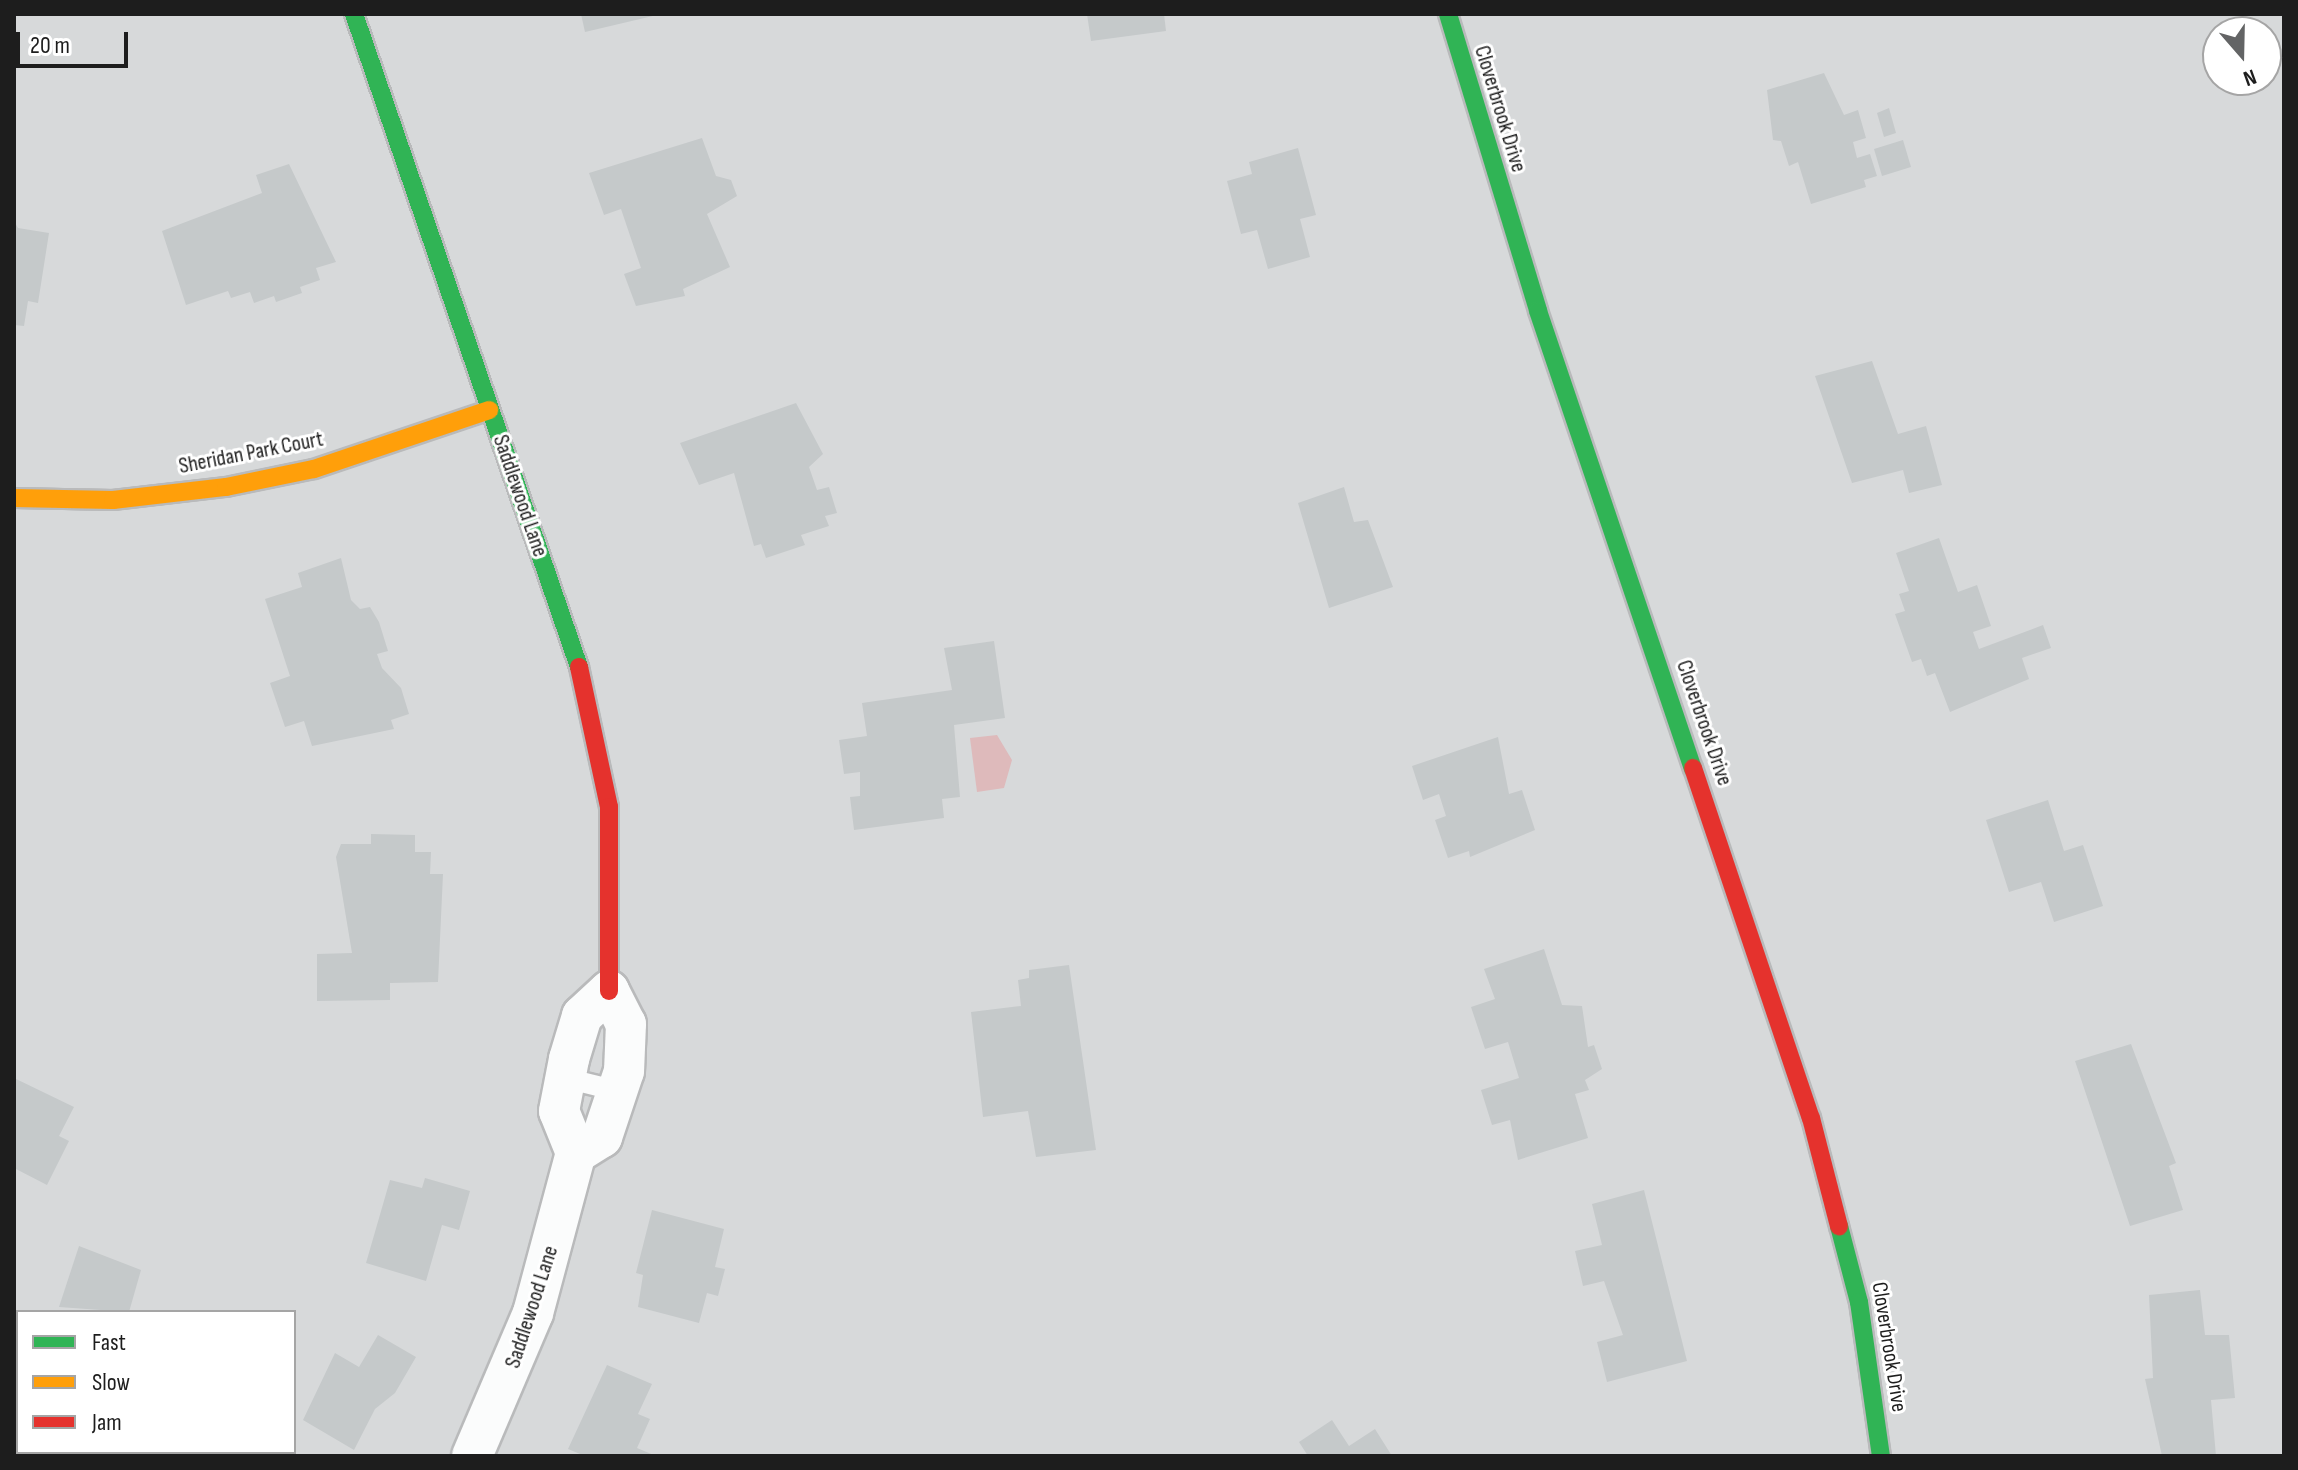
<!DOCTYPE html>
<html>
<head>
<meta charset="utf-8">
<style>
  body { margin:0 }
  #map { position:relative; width:2298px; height:1470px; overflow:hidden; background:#e6e9eb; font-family:"Sofia Sans Condensed",sans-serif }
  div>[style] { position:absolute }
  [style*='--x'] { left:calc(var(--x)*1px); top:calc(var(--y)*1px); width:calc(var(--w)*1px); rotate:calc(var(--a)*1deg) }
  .residential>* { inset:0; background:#d7d9da }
  .water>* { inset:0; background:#debabb }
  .building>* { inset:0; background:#c5c9ca }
  .roads { filter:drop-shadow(2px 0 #b9babb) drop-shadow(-2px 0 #b9babb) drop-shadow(0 2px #b9babb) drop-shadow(0 -2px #b9babb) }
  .lane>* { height:20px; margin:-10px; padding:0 10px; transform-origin:10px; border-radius:10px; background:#fbfcfc }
  .street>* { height:40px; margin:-20px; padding:0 20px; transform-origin:20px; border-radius:20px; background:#fbfcfc }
  .fast>* { height:18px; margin:-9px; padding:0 9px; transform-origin:9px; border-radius:9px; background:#30b455 }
  .slow>* { height:18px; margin:-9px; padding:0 9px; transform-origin:9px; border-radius:9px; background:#ff9f0a }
  .jam>* { height:18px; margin:-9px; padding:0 9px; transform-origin:9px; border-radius:9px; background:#e5322d }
  span { translate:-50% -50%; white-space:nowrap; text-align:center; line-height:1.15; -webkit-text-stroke:6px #fff; paint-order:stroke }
  .street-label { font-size:22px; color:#1d1d1d }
  .frame { position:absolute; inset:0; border:16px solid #1d1d1d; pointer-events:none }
  .legend { position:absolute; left:16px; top:1310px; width:280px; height:144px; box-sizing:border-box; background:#fff; border:2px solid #a5a5a5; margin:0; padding:10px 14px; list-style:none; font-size:24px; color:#1d1d1d }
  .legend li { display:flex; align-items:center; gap:16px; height:40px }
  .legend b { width:40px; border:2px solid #a5a5a5 }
  .north { position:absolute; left:2202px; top:16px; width:80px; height:80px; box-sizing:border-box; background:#fff; border:2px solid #a5a5a5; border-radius:50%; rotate:160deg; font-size:22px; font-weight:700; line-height:32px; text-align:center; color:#1d1d1d }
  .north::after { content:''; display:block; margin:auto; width:28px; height:36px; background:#636465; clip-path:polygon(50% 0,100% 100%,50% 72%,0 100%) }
  .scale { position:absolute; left:16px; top:32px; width:112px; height:36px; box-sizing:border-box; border:4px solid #1d1d1d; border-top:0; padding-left:10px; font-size:24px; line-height:28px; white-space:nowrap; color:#1d1d1d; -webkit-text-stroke:6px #fff; paint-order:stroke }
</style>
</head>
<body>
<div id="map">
  <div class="residential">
    <i style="clip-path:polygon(evenodd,14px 14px,2284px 14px,2284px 1456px,14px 1456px,14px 14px,2218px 32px,2266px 32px,2266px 80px,2218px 80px,2218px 32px,14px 14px,18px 1312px,294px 1312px,294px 1452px,18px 1452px,18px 1312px)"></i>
  </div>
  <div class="water">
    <i style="clip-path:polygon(997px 735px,1012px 760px,1004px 788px,977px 792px,970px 738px)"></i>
  </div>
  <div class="building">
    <i style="clip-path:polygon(581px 14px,657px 14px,657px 15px,585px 32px)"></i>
    <i style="clip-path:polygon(1087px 14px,1164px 14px,1166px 31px,1091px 41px)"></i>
    <i style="clip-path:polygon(1824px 73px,1844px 115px,1858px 110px,1866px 138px,1853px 142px,1857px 158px,1870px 154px,1877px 176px,1864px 180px,1866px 187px,1811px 204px,1798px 162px,1789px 166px,1781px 141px,1773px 140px,1767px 90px)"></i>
    <i style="clip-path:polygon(1889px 108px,1896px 133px,1884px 137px,1877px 113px)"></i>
    <i style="clip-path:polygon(702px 138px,716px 176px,731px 180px,737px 196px,707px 214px,730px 267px,683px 289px,685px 296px,636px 306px,624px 274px,641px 268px,621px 209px,604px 215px,589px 173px)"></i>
    <i style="clip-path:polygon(1903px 140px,1911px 167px,1882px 176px,1874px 149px)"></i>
    <i style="clip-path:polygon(1298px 148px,1316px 215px,1300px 219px,1310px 257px,1268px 269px,1257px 230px,1241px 234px,1227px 181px,1252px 174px,1249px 162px)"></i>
    <i style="clip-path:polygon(289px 164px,336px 262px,316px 268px,320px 280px,300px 287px,302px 293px,276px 302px,274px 296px,254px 303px,250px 292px,231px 298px,228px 291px,186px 305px,162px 231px,262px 193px,256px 175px)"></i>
    <i style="clip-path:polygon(14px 221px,18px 228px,49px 233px,38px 303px,28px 301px,24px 326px,14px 325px)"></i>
    <i style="clip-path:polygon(1872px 361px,1898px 434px,1926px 426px,1942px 485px,1909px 493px,1903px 470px,1852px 483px,1815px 376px)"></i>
    <i style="clip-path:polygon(796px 403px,823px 454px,809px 467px,817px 490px,829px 487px,837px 513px,825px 516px,829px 526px,801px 535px,805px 545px,766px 558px,761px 544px,754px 546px,734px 473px,699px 485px,680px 443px)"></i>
    <i style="clip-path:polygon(1344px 487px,1354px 522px,1368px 520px,1393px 587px,1329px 608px,1298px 503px)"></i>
    <i style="clip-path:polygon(1939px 538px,1958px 592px,1977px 585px,1991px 626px,1973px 632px,1979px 649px,2043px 625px,2051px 648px,2022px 658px,2029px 679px,1950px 712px,1935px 673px,1927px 676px,1921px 659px,1912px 662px,1895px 614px,1905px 611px,1899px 594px,1909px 591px,1896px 553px)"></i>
    <i style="clip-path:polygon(341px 558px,351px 600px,360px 609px,370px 607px,379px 622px,388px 651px,377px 654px,382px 668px,401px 688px,409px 714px,391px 720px,394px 729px,312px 746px,304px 721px,285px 727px,270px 683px,290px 676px,265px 599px,302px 587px,298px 573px)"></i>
    <i style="clip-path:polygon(994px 641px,1005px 718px,954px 725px,960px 797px,942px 799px,944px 818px,854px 830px,850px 797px,860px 796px,860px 772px,844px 774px,839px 740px,867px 736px,862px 703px,952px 690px,944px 648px)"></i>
    <i style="clip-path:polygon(1498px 737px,1509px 794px,1522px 790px,1535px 830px,1470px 857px,1469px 851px,1448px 858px,1435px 820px,1446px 816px,1439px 794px,1423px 800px,1412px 766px)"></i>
    <i style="clip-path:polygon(2048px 800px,2064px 851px,2083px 845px,2103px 906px,2054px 922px,2041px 882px,2009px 892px,1986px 820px)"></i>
    <i style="clip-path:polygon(371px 834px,415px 835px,415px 852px,431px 852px,430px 874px,443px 874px,438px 982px,390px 983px,390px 1000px,317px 1001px,317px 954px,352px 953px,336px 857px,341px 844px,371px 844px)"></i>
    <i style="clip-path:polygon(1544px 949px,1562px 1005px,1582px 1006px,1588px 1047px,1594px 1045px,1602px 1069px,1585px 1080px,1589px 1090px,1575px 1094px,1588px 1138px,1518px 1160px,1510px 1120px,1492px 1125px,1481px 1090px,1519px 1078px,1508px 1042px,1485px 1049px,1471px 1007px,1495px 999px,1484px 969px)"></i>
    <i style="clip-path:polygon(1069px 965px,1096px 1150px,1036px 1157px,1028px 1111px,983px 1117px,971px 1012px,1021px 1006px,1018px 980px,1029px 978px,1029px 970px)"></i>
    <i style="clip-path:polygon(2131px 1044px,2176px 1163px,2169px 1166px,2183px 1210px,2130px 1226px,2075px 1061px)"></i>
    <i style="clip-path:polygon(14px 1078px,74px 1107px,59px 1136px,69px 1141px,47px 1185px,14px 1168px)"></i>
    <i style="clip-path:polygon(425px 1178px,470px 1191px,459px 1230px,442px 1225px,426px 1281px,366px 1263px,390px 1180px,422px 1188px)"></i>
    <i style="clip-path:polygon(1644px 1190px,1687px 1361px,1607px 1382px,1597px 1342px,1623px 1335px,1604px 1281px,1583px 1286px,1575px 1251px,1602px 1245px,1592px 1204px)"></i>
    <i style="clip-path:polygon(652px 1210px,724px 1229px,715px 1267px,725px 1269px,718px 1296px,707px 1293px,699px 1323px,638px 1307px,643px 1275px,636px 1273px)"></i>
    <i style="clip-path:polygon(79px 1246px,141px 1270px,129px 1312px,59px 1307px)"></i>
    <i style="clip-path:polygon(2200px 1290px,2205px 1335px,2229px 1335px,2235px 1398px,2211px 1400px,2216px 1456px,2162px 1456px,2145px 1379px,2153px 1378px,2149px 1295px)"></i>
    <i style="clip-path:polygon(378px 1335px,416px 1357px,395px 1393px,375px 1409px,354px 1450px,303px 1420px,335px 1353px,359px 1367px)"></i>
    <i style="clip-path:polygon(607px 1365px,652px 1384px,638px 1414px,650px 1419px,637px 1448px,656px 1456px,585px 1456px,568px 1449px)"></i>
    <i style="clip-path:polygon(14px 1369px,18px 1452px,30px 1456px,14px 1456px)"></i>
    <i style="clip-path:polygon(1332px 1420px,1349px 1446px,1375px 1429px,1392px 1456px,1308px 1456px,1299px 1442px)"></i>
  </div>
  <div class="roads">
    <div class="lane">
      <i style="--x:565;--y:1078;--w:55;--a:13.8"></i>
    </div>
    <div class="street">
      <i style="--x:472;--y:1456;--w:155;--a:-66.9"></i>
      <i style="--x:533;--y:1313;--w:166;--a:-75"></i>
      <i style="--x:576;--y:1153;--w:45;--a:-112"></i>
      <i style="--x:559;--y:1111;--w:53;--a:-79.1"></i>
      <i style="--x:569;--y:1059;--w:45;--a:-73.2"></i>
      <i style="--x:582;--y:1016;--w:37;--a:-43"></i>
      <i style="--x:609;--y:991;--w:37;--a:63"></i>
      <i style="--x:626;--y:1024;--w:47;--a:92.4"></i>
      <i style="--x:624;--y:1071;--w:70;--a:108.4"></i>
      <i style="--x:602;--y:1137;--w:31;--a:148"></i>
    </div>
    <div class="fast">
      <i style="--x:354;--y:14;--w:691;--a:70.99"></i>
      <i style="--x:1448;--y:14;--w:310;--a:73.1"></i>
      <i style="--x:1538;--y:311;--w:483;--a:71.3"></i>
      <i style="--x:1839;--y:1226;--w:79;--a:75.3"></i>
      <i style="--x:1859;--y:1302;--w:156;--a:81.9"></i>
    </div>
    <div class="slow">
      <i style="--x:14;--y:498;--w:99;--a:1.2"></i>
      <i style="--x:113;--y:500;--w:114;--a:-6.6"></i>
      <i style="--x:226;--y:487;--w:90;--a:-11.6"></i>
      <i style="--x:314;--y:469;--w:185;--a:-18.6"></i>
    </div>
    <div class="jam">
      <i style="--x:579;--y:667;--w:143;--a:77.9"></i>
      <i style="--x:609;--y:807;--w:184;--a:90"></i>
      <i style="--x:1693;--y:768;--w:369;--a:71.4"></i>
      <i style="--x:1811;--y:1118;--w:112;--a:75.5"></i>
    </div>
  </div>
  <div class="street-label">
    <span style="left:1500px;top:109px;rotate:73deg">Cloverbrook Drive</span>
    <span style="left:251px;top:453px;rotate:-11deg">Sheridan Park Court</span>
    <span style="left:520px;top:496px;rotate:71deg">Saddlewood Lane</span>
    <span style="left:1704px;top:723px;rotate:71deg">Cloverbrook Drive</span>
    <span style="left:532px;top:1307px;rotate:-72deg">Saddlewood Lane</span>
    <span style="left:1889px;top:1347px;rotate:81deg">Cloverbrook Drive</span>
  </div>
  <div class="frame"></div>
  <ul class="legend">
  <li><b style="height:10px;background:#30b455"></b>Fast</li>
  <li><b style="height:10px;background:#ff9f0a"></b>Slow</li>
  <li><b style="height:10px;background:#e5322d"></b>Jam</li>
  </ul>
  <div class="north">N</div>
  <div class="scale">20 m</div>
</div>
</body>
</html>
